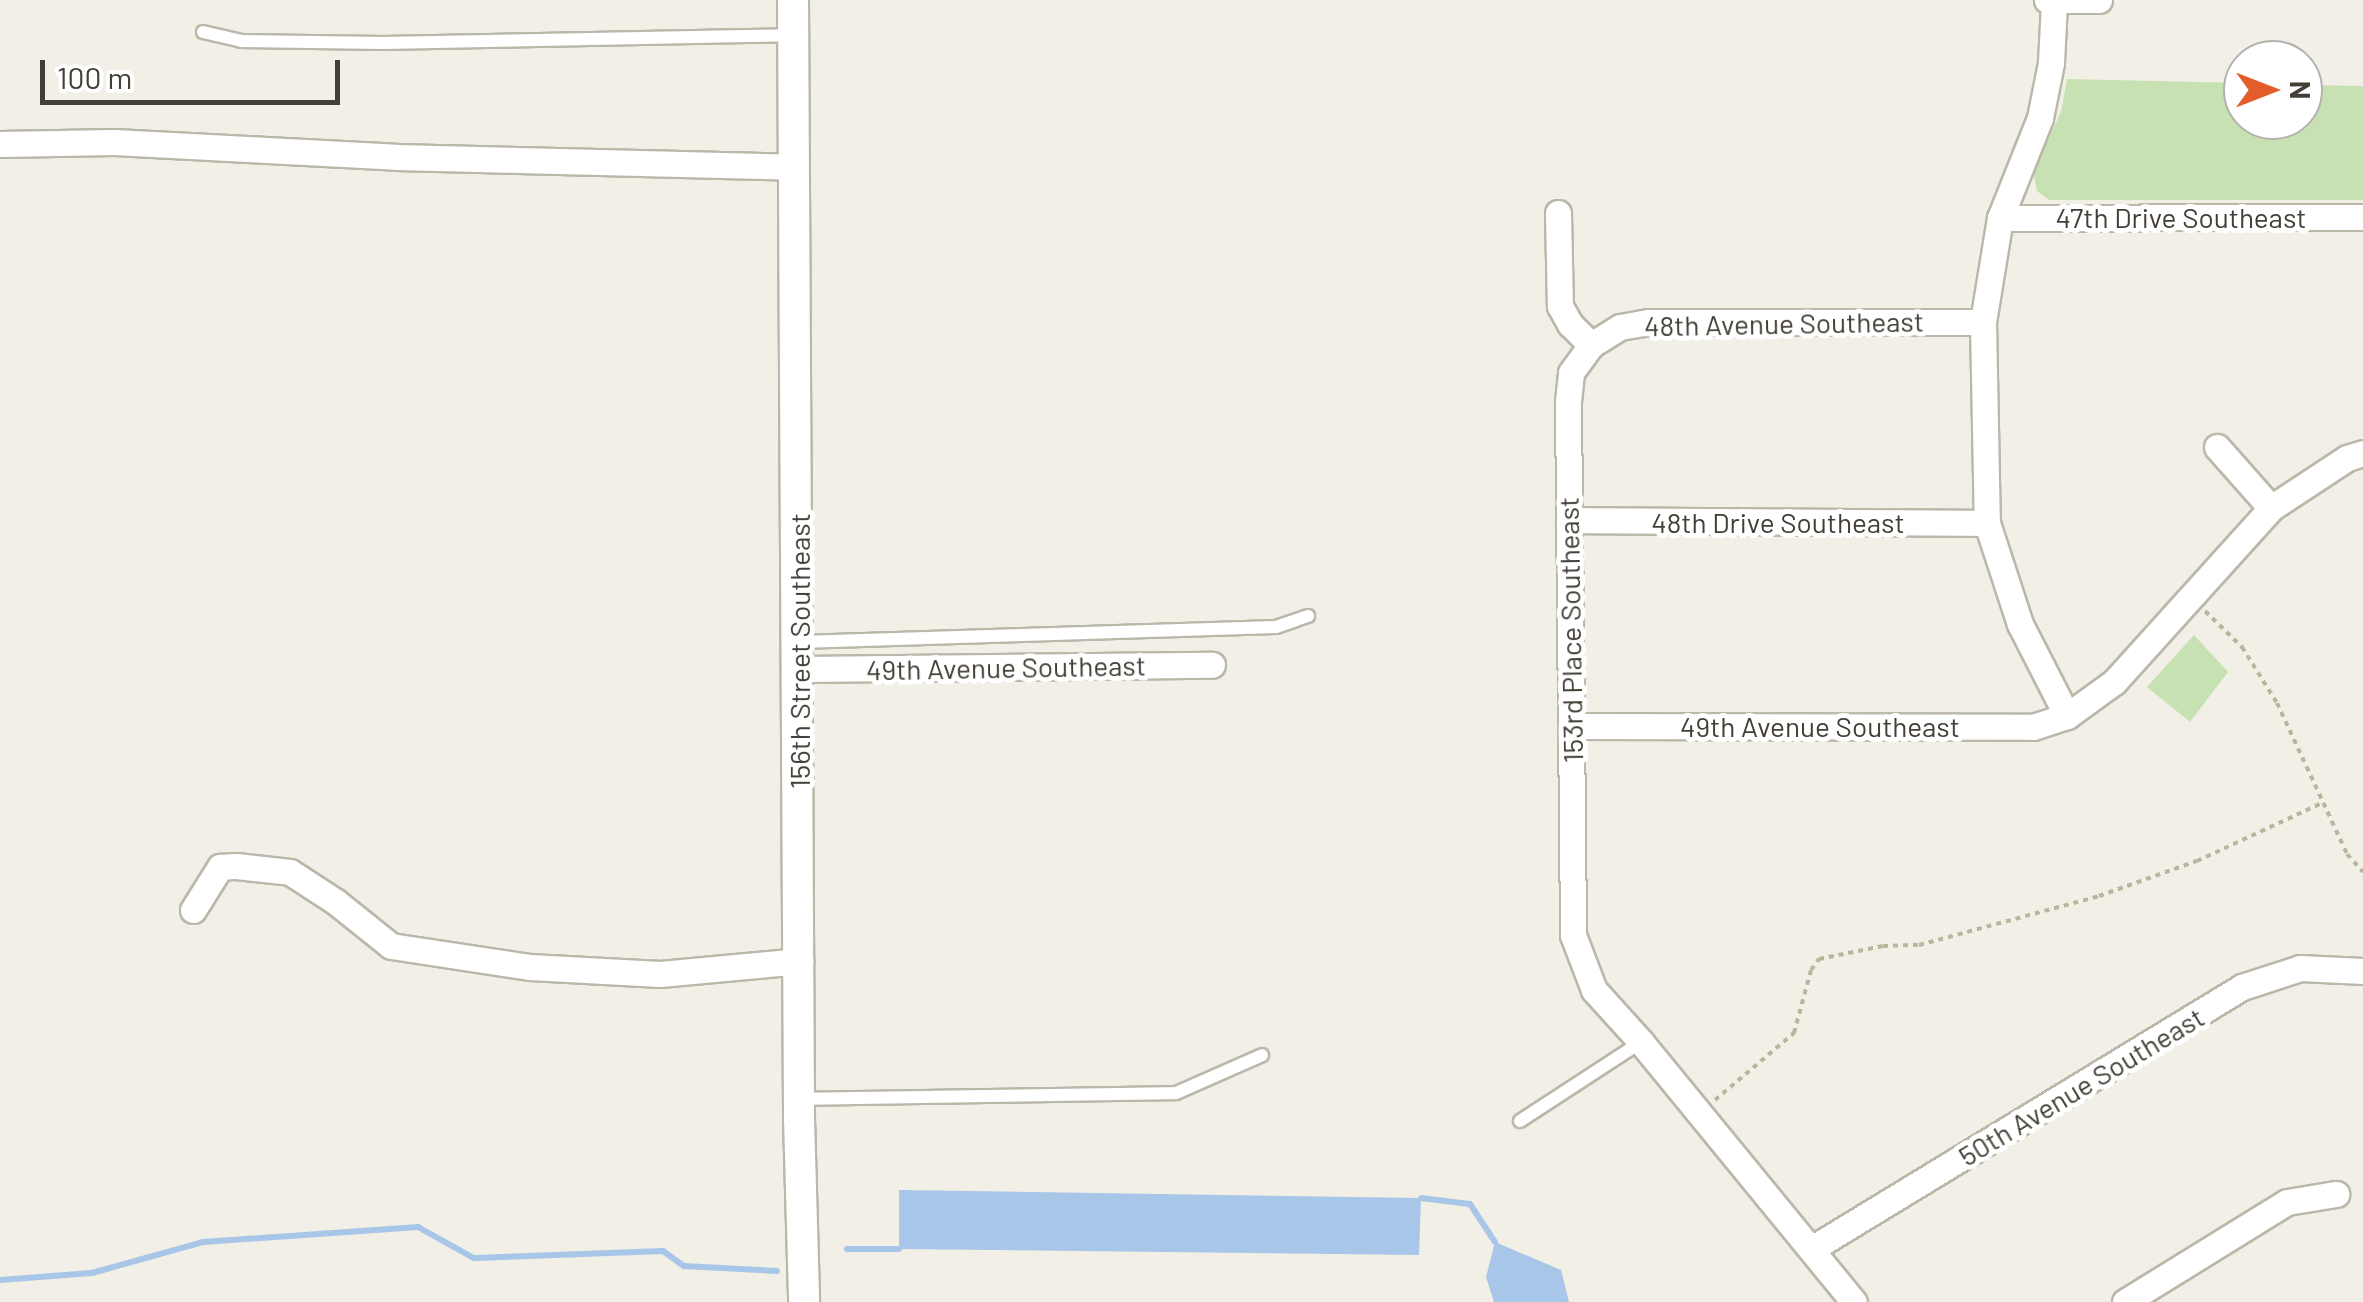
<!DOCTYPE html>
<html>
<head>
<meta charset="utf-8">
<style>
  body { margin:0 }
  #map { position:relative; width:2363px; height:1302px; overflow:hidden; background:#f1efe6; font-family:Barlow,sans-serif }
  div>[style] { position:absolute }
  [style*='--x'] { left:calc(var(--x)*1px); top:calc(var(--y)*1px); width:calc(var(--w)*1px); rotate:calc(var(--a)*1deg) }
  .green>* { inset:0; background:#c7e1b2 }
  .water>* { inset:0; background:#a8c6e8 }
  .stream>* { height:6px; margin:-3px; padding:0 3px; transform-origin:3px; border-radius:3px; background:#a8c6e8 }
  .path>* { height:4px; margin-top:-2px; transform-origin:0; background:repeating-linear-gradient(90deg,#bcb49c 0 5px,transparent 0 10px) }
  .roads { filter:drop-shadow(2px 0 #bbb7a9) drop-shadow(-2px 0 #bbb7a9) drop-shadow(0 2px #bbb7a9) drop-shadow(0 -2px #bbb7a9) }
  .service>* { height:12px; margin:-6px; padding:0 6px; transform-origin:6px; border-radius:6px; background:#fff }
  .minor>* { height:25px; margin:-12.5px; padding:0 12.5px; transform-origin:12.5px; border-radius:12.5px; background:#fff }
  .tertiary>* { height:30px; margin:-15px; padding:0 15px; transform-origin:15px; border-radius:15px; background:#fff }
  span { translate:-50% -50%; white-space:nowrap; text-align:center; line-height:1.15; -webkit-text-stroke:10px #fff; paint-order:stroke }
  .street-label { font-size:28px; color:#433f36 }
  .north { position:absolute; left:2223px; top:40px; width:100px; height:100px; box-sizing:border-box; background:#fff; border:2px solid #b4b2af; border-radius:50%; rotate:90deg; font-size:28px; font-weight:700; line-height:40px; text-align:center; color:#433f36 }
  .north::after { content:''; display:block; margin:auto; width:35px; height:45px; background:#e35c2b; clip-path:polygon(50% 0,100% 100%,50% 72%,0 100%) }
  .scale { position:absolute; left:40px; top:60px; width:300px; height:45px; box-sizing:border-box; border:5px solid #433f36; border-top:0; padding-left:12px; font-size:30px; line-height:35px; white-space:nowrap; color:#433f36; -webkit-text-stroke:8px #fff; paint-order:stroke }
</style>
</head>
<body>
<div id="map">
  <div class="green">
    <i style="clip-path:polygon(2067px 79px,2243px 83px,2243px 120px,2303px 120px,2303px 85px,2363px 86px,2363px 200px,2049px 200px,2037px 191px,2033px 172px,2061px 112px)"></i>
    <i style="clip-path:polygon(2194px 635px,2228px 672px,2190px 722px,2147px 687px)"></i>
  </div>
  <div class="water">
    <i style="clip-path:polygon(899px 1190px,1421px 1198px,1419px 1255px,899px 1249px)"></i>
    <i style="clip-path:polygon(1495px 1242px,1561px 1270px,1569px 1302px,1494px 1302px,1486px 1277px)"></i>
  </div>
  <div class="stream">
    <i style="--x:1421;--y:1198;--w:49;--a:7"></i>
    <i style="--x:1470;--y:1204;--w:45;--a:56.7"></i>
    <i style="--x:847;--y:1249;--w:52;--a:0"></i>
    <i style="--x:0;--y:1280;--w:92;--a:-4.4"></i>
    <i style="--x:92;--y:1273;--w:115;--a:-15.6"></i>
    <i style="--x:203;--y:1242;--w:216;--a:-4"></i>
    <i style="--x:418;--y:1227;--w:64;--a:29"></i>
    <i style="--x:474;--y:1258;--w:189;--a:-2.1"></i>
    <i style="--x:663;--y:1251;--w:26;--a:36"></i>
    <i style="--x:684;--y:1266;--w:93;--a:3.1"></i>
  </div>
  <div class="path">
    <i style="--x:2205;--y:611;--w:52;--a:44.2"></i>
    <i style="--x:2242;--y:647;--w:66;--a:58"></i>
    <i style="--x:2277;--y:703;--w:166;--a:65.1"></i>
    <i style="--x:2347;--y:854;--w:24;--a:48"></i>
    <i style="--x:1715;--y:1100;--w:104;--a:-40.3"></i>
    <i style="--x:1794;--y:1033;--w:65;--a:-74.9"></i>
    <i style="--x:1811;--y:970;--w:14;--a:-54"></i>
    <i style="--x:1819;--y:959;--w:65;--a:-11.5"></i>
    <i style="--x:1883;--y:946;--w:36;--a:-2"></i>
    <i style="--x:1919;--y:945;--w:187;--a:-15.2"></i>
    <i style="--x:2099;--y:896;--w:104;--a:-19.7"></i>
    <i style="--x:2197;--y:861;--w:138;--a:-24.9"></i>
  </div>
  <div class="roads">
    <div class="service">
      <i style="--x:203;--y:32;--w:39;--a:13"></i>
      <i style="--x:241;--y:41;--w:142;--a:0.8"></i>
      <i style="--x:383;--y:43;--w:409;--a:-1.1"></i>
      <i style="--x:800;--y:642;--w:476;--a:-1.8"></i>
      <i style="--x:1276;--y:627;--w:34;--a:-19"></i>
      <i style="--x:799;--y:1099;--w:377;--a:-0.9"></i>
      <i style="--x:1176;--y:1093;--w:94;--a:-23.8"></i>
      <i style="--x:1520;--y:1121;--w:145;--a:-33.1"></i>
    </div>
    <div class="minor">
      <i style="--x:2047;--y:0;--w:52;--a:0"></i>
      <i style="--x:2054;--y:3;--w:60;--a:92.9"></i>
      <i style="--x:2051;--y:63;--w:56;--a:101.3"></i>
      <i style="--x:2040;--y:118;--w:108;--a:111.8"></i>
      <i style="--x:2000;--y:218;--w:105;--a:99.3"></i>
      <i style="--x:1983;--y:322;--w:201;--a:88.9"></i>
      <i style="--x:1987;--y:523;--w:106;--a:71.9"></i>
      <i style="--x:2020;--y:624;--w:103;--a:62.9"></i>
      <i style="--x:0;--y:144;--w:114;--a:-1"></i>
      <i style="--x:114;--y:142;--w:282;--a:3"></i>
      <i style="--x:396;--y:157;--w:398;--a:1.4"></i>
      <i style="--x:1558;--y:213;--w:93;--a:88.8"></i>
      <i style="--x:1560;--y:306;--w:21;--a:61"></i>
      <i style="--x:1570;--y:324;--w:30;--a:45"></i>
      <i style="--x:1591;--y:345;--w:34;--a:126"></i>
      <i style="--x:1571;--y:373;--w:28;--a:96"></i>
      <i style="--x:1568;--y:401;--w:534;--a:89.46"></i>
      <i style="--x:1573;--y:935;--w:59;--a:69.1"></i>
      <i style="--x:1594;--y:990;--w:70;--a:47.9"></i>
      <i style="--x:1641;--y:1042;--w:336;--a:50.7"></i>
      <i style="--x:2000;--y:218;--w:363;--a:-0.2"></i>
      <i style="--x:1591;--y:345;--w:34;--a:-32"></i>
      <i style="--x:1620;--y:327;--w:28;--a:-10"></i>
      <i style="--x:1648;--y:322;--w:335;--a:0"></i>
      <i style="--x:2217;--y:447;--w:81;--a:48.5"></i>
      <i style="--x:1569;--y:520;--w:418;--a:0.4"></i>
      <i style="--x:800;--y:669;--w:412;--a:-0.6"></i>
      <i style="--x:1571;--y:726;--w:462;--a:0.1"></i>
      <i style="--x:2033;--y:727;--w:36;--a:-18"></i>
      <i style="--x:2067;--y:716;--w:58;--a:-35.9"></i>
      <i style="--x:2114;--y:682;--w:234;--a:-47.9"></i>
      <i style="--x:2271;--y:508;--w:91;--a:-33.3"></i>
      <i style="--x:2347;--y:458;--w:17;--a:-17"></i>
      <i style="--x:193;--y:910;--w:51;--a:-57.9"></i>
      <i style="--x:220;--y:867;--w:16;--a:-4"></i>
      <i style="--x:236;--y:866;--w:54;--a:6.3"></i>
      <i style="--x:290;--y:872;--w:55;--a:33.1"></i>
      <i style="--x:336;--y:902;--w:70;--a:38.7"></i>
      <i style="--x:391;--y:946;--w:141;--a:8.6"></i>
      <i style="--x:530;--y:967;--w:130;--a:3.1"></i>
      <i style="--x:660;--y:974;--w:141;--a:-5.3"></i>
      <i style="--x:1813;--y:1248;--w:502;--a:-31.32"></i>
      <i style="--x:2242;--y:987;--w:61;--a:-18.1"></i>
      <i style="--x:2300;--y:968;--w:63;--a:2.7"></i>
      <i style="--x:2125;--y:1302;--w:190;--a:-31.7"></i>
      <i style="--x:2287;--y:1202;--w:50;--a:-9.3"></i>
    </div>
    <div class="tertiary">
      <i style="--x:793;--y:0;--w:1118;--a:89.69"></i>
      <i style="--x:799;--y:1118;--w:184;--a:88.4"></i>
    </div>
  </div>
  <div class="street-label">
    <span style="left:2181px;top:217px">47th Drive Southeast</span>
    <span style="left:1784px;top:323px;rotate:-1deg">48th Avenue Southeast</span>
    <span style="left:1778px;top:522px">48th Drive Southeast</span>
    <span style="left:1570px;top:630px;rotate:-91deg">153rd Place Southeast</span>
    <span style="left:799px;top:651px;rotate:-90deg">156th Street Southeast</span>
    <span style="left:1006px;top:667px;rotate:-1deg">49th Avenue Southeast</span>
    <span style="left:1820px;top:726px">49th Avenue Southeast</span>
    <span style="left:2081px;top:1086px;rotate:-31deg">50th Avenue Southeast</span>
  </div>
  <div class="north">N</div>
  <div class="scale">100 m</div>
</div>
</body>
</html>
